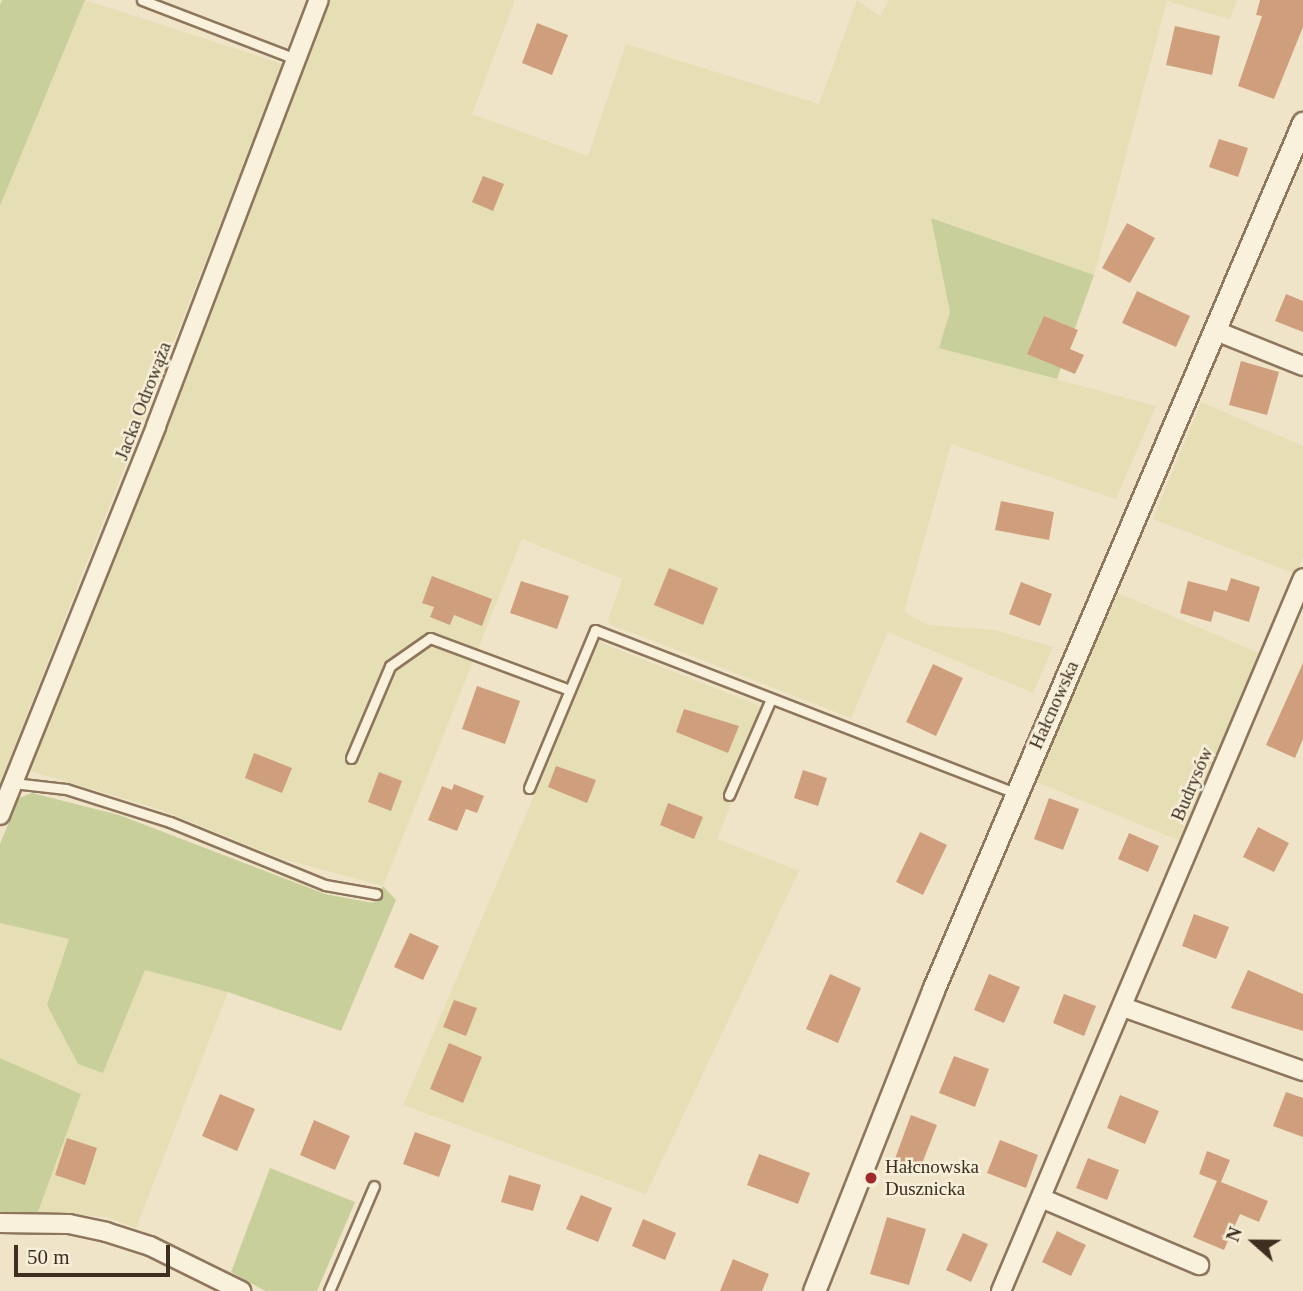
<!DOCTYPE html>
<html>
<head>
<meta charset="utf-8">
<style>
  body { margin:0 }
  #map { position:relative; width:1303px; height:1291px; overflow:hidden; background:#f0e4c8; font-family:"Times New Roman",serif }
  div>[style] { position:absolute }
  [style*='--x'] { left:calc(var(--x)*1px); top:calc(var(--y)*1px); width:calc(var(--w)*1px); rotate:calc(var(--a)*1deg) }
  .farmland>* { inset:0; background:#e6deb5 }
  .green>* { inset:0; background:#c9cf9b }
  .building>* { inset:0; background:#cf9f7d }
  .roads { filter:drop-shadow(2px 0 #8d765c) drop-shadow(-2px 0 #8d765c) drop-shadow(0 2px #8d765c) drop-shadow(0 -2px #8d765c) }
  .service>* { height:9px; margin:-4.5px; padding:0 4.5px; transform-origin:4.5px; border-radius:4.5px; background:#faf1dc }
  .minor>* { height:18px; margin:-9px; padding:0 9px; transform-origin:9px; border-radius:9px; background:#faf1dc }
  .tertiary>* { height:21px; margin:-10.5px; padding:0 10.5px; transform-origin:10.5px; border-radius:10.5px; background:#faf1dc }
  .dots>* { width:19px; height:19px; translate:-50% -50%; box-sizing:border-box; border:4px solid #f7eed8; border-radius:50% }
  span { translate:-50% -50%; white-space:nowrap; text-align:center; line-height:1.15; -webkit-text-stroke:5px #f7eed8; paint-order:stroke }
  .street-label { font-size:19px; color:#3d2e20 }
  .poi-label { font-size:19px; color:#3d2e20 }
  .left { translate:0 -50%; text-align:left }
  .north { position:absolute; left:1219px; top:1207px; width:70px; height:70px; -webkit-text-stroke:5px #f7eed8; paint-order:stroke; rotate:291deg; font-size:19px; font-weight:700; line-height:28px; text-align:center; color:#3d2e20 }
  .north::after { content:''; display:block; margin:auto; width:24px; height:32px; background:#3d2e20; clip-path:polygon(50% 0,100% 100%,50% 72%,0 100%) }
  .scale { position:absolute; left:14px; top:1245px; width:156px; height:32px; box-sizing:border-box; border:4px solid #3d2e20; border-top:0; padding-left:9px; font-size:21px; line-height:24px; white-space:nowrap; color:#3d2e20; -webkit-text-stroke:5px #f7eed8; paint-order:stroke }
</style>
</head>
<body>
<div id="map">
  <div class="farmland">
    <i style="clip-path:polygon(85px 0,283px 64px,0 783px,0 206px)"></i>
    <i style="clip-path:polygon(330px 0,515px 0,472px 114px,588px 156px,626px 44px,819px 104px,857px 0,880px 16px,889px 0,1237px 0,1230px 19px,1167px 1px,1094px 275px,931px 218px,950px 312px,940px 348px,1156px 406px,1116px 499px,951px 444px,904px 612px,928px 625px,995px 630px,1053px 647px,1033px 693px,888px 632px,851px 718px,607px 623px,622px 579px,522px 539px,383px 886px,280px 858px,159px 809px,30px 771px)"></i>
    <i style="clip-path:polygon(1201px 402px,1303px 446px,1303px 557px,1296px 574px,1153px 519px)"></i>
    <i style="clip-path:polygon(1118px 593px,1261px 654px,1183px 842px,1034px 781px)"></i>
    <i style="clip-path:polygon(599px 642px,770px 710px,717px 839px,799px 871px,646px 1194px,403px 1105px)"></i>
    <i style="clip-path:polygon(0 923px,69px 939px,103px 1073px,145px 970px,228px 992px,136px 1228px,106px 1217px,38px 1212px,81px 1094px,0 1058px)"></i>
  </div>
  <div class="green">
    <i style="clip-path:polygon(2px 0,85px 0,0 206px,0 5px)"></i>
    <i style="clip-path:polygon(931px 218px,1094px 275px,1057px 379px,939px 348px,950px 312px)"></i>
    <i style="clip-path:polygon(32px 793px,119px 815px,325px 894px,373px 903px,383px 886px,396px 900px,341px 1031px,228px 992px,145px 970px,103px 1073px,78px 1064px,47px 1005px,69px 939px,0 923px,0 844px,19px 798px)"></i>
    <i style="clip-path:polygon(0 1058px,81px 1094px,38px 1212px,0 1212px)"></i>
    <i style="clip-path:polygon(270px 1168px,355px 1202px,317px 1291px,265px 1291px,231px 1272px)"></i>
  </div>
  <div class="building">
    <i style="clip-path:polygon(1260px 0,1303px 0,1303px 27px,1274px 99px,1238px 86px,1262px 16px,1256px 15px)"></i>
    <i style="clip-path:polygon(537px 23px,568px 35px,552px 75px,522px 63px)"></i>
    <i style="clip-path:polygon(1175px 26px,1220px 36px,1212px 75px,1166px 65px)"></i>
    <i style="clip-path:polygon(1219px 139px,1248px 148px,1238px 177px,1209px 167px)"></i>
    <i style="clip-path:polygon(483px 176px,504px 184px,493px 211px,472px 202px)"></i>
    <i style="clip-path:polygon(1127px 223px,1155px 238px,1130px 283px,1102px 268px)"></i>
    <i style="clip-path:polygon(1137px 291px,1190px 316px,1176px 347px,1122px 323px)"></i>
    <i style="clip-path:polygon(1286px 294px,1303px 301px,1303px 332px,1275px 321px)"></i>
    <i style="clip-path:polygon(1044px 316px,1078px 330px,1070px 349px,1084px 355px,1075px 374px,1027px 354px)"></i>
    <i style="clip-path:polygon(1241px 361px,1279px 372px,1267px 415px,1229px 405px)"></i>
    <i style="clip-path:polygon(1001px 501px,1054px 512px,1049px 540px,995px 530px)"></i>
    <i style="clip-path:polygon(669px 568px,718px 588px,703px 625px,654px 605px)"></i>
    <i style="clip-path:polygon(432px 576px,492px 599px,482px 626px,454px 615px,450px 625px,430px 617px,434px 607px,422px 603px)"></i>
    <i style="clip-path:polygon(1231px 578px,1260px 587px,1249px 622px,1214px 611px,1211px 622px,1180px 613px,1188px 581px,1227px 591px)"></i>
    <i style="clip-path:polygon(521px 581px,569px 596px,557px 629px,510px 613px)"></i>
    <i style="clip-path:polygon(1021px 582px,1052px 594px,1040px 626px,1009px 614px)"></i>
    <i style="clip-path:polygon(1303px 663px,1303px 739px,1295px 758px,1266px 745px)"></i>
    <i style="clip-path:polygon(933px 664px,963px 678px,936px 736px,906px 722px)"></i>
    <i style="clip-path:polygon(477px 686px,520px 701px,505px 744px,462px 729px)"></i>
    <i style="clip-path:polygon(684px 709px,739px 726px,728px 753px,676px 732px)"></i>
    <i style="clip-path:polygon(254px 753px,292px 768px,282px 793px,245px 778px)"></i>
    <i style="clip-path:polygon(556px 766px,596px 780px,587px 803px,548px 787px)"></i>
    <i style="clip-path:polygon(803px 770px,827px 778px,818px 806px,794px 798px)"></i>
    <i style="clip-path:polygon(379px 772px,402px 781px,391px 811px,368px 802px)"></i>
    <i style="clip-path:polygon(454px 784px,484px 796px,477px 813px,466px 809px,457px 831px,428px 820px,442px 786px,452px 790px)"></i>
    <i style="clip-path:polygon(1049px 798px,1079px 809px,1063px 850px,1034px 839px)"></i>
    <i style="clip-path:polygon(668px 803px,703px 817px,694px 839px,660px 825px)"></i>
    <i style="clip-path:polygon(1258px 827px,1289px 843px,1274px 872px,1243px 857px)"></i>
    <i style="clip-path:polygon(920px 832px,947px 845px,923px 895px,896px 882px)"></i>
    <i style="clip-path:polygon(1129px 833px,1159px 846px,1148px 872px,1118px 859px)"></i>
    <i style="clip-path:polygon(1194px 914px,1229px 927px,1216px 959px,1182px 946px)"></i>
    <i style="clip-path:polygon(410px 933px,439px 946px,423px 980px,394px 967px)"></i>
    <i style="clip-path:polygon(1248px 970px,1303px 994px,1303px 1031px,1231px 1008px)"></i>
    <i style="clip-path:polygon(830px 974px,861px 988px,838px 1043px,806px 1029px)"></i>
    <i style="clip-path:polygon(989px 974px,1020px 987px,1004px 1023px,974px 1010px)"></i>
    <i style="clip-path:polygon(1064px 994px,1096px 1006px,1084px 1036px,1053px 1023px)"></i>
    <i style="clip-path:polygon(454px 1000px,477px 1008px,466px 1036px,443px 1027px)"></i>
    <i style="clip-path:polygon(449px 1043px,482px 1057px,463px 1103px,430px 1089px)"></i>
    <i style="clip-path:polygon(954px 1056px,989px 1069px,975px 1107px,939px 1093px)"></i>
    <i style="clip-path:polygon(1286px 1092px,1303px 1098px,1303px 1137px,1273px 1126px)"></i>
    <i style="clip-path:polygon(220px 1094px,255px 1109px,237px 1151px,202px 1136px)"></i>
    <i style="clip-path:polygon(1120px 1095px,1159px 1111px,1145px 1144px,1107px 1128px)"></i>
    <i style="clip-path:polygon(911px 1115px,937px 1125px,918px 1174px,893px 1164px)"></i>
    <i style="clip-path:polygon(314px 1120px,350px 1136px,335px 1170px,300px 1155px)"></i>
    <i style="clip-path:polygon(415px 1132px,451px 1145px,439px 1177px,403px 1164px)"></i>
    <i style="clip-path:polygon(67px 1138px,97px 1148px,85px 1185px,55px 1175px)"></i>
    <i style="clip-path:polygon(1000px 1140px,1038px 1155px,1026px 1188px,987px 1173px)"></i>
    <i style="clip-path:polygon(1207px 1151px,1230px 1160px,1221px 1182px,1268px 1201px,1259px 1222px,1240px 1214px,1224px 1250px,1193px 1237px,1217px 1181px,1199px 1174px)"></i>
    <i style="clip-path:polygon(759px 1154px,810px 1173px,798px 1204px,747px 1185px)"></i>
    <i style="clip-path:polygon(1088px 1158px,1119px 1170px,1107px 1200px,1076px 1188px)"></i>
    <i style="clip-path:polygon(509px 1175px,541px 1185px,533px 1211px,501px 1202px)"></i>
    <i style="clip-path:polygon(581px 1195px,612px 1208px,598px 1242px,566px 1229px)"></i>
    <i style="clip-path:polygon(887px 1217px,926px 1229px,909px 1285px,870px 1274px)"></i>
    <i style="clip-path:polygon(643px 1219px,676px 1233px,665px 1260px,632px 1246px)"></i>
    <i style="clip-path:polygon(1057px 1231px,1086px 1245px,1071px 1276px,1042px 1262px)"></i>
    <i style="clip-path:polygon(963px 1233px,988px 1244px,971px 1282px,946px 1270px)"></i>
    <i style="clip-path:polygon(733px 1259px,769px 1274px,762px 1291px,720px 1291px)"></i>
  </div>
  <div class="roads">
    <div class="service">
      <i style="--x:142;--y:0;--w:165;--a:21"></i>
      <i style="--x:351;--y:758;--w:100;--a:-67"></i>
      <i style="--x:390;--y:666;--w:49;--a:-35"></i>
      <i style="--x:430;--y:638;--w:149;--a:20.4"></i>
      <i style="--x:13;--y:783;--w:53;--a:6.5"></i>
      <i style="--x:66;--y:789;--w:109;--a:17.6"></i>
      <i style="--x:170;--y:822;--w:167;--a:22.1"></i>
      <i style="--x:325;--y:885;--w:52;--a:10"></i>
      <i style="--x:529;--y:788;--w:171;--a:-67.3"></i>
      <i style="--x:595;--y:630;--w:451;--a:21.2"></i>
      <i style="--x:729;--y:795;--w:105;--a:-66.4"></i>
      <i style="--x:329;--y:1291;--w:114;--a:-66.8"></i>
    </div>
    <div class="minor">
      <i style="--x:1216;--y:331;--w:94;--a:21.9"></i>
      <i style="--x:0;--y:815;--w:419;--a:-68.1"></i>
      <i style="--x:156;--y:426;--w:456;--a:-69.1"></i>
      <i style="--x:1123;--y:1007;--w:191;--a:19.6"></i>
      <i style="--x:1041;--y:1198;--w:172;--a:23"></i>
      <i style="--x:0;--y:1223;--w:69;--a:0.8"></i>
      <i style="--x:69;--y:1224;--w:38;--a:12"></i>
      <i style="--x:106;--y:1232;--w:46;--a:17.7"></i>
      <i style="--x:150;--y:1246;--w:102;--a:26.3"></i>
      <i style="--x:1001;--y:1291;--w:774;--a:-67.04"></i>
    </div>
    <div class="tertiary">
      <i style="--x:814;--y:1291;--w:324;--a:-68.4"></i>
      <i style="--x:933;--y:990;--w:943;--a:-66.89"></i>
    </div>
  </div>
  <div class="dots">
    <i style="left:871px;top:1178px;background:#9e2a2b"></i>
  </div>
  <div class="street-label">
    <span style="left:143px;top:401px;rotate:-69deg">Jacka Odrowąża</span>
    <span style="left:1054px;top:705px;rotate:-66deg">Hałcnowska</span>
    <span style="left:1192px;top:784px;rotate:-67deg">Budrysów</span>
  </div>
  <div class="poi-label">
    <span class="left" style="left:885px;top:1178px">Hałcnowska<br>Dusznicka</span>
  </div>
  <div class="north">N</div>
  <div class="scale">50 m</div>
</div>
</body>
</html>
